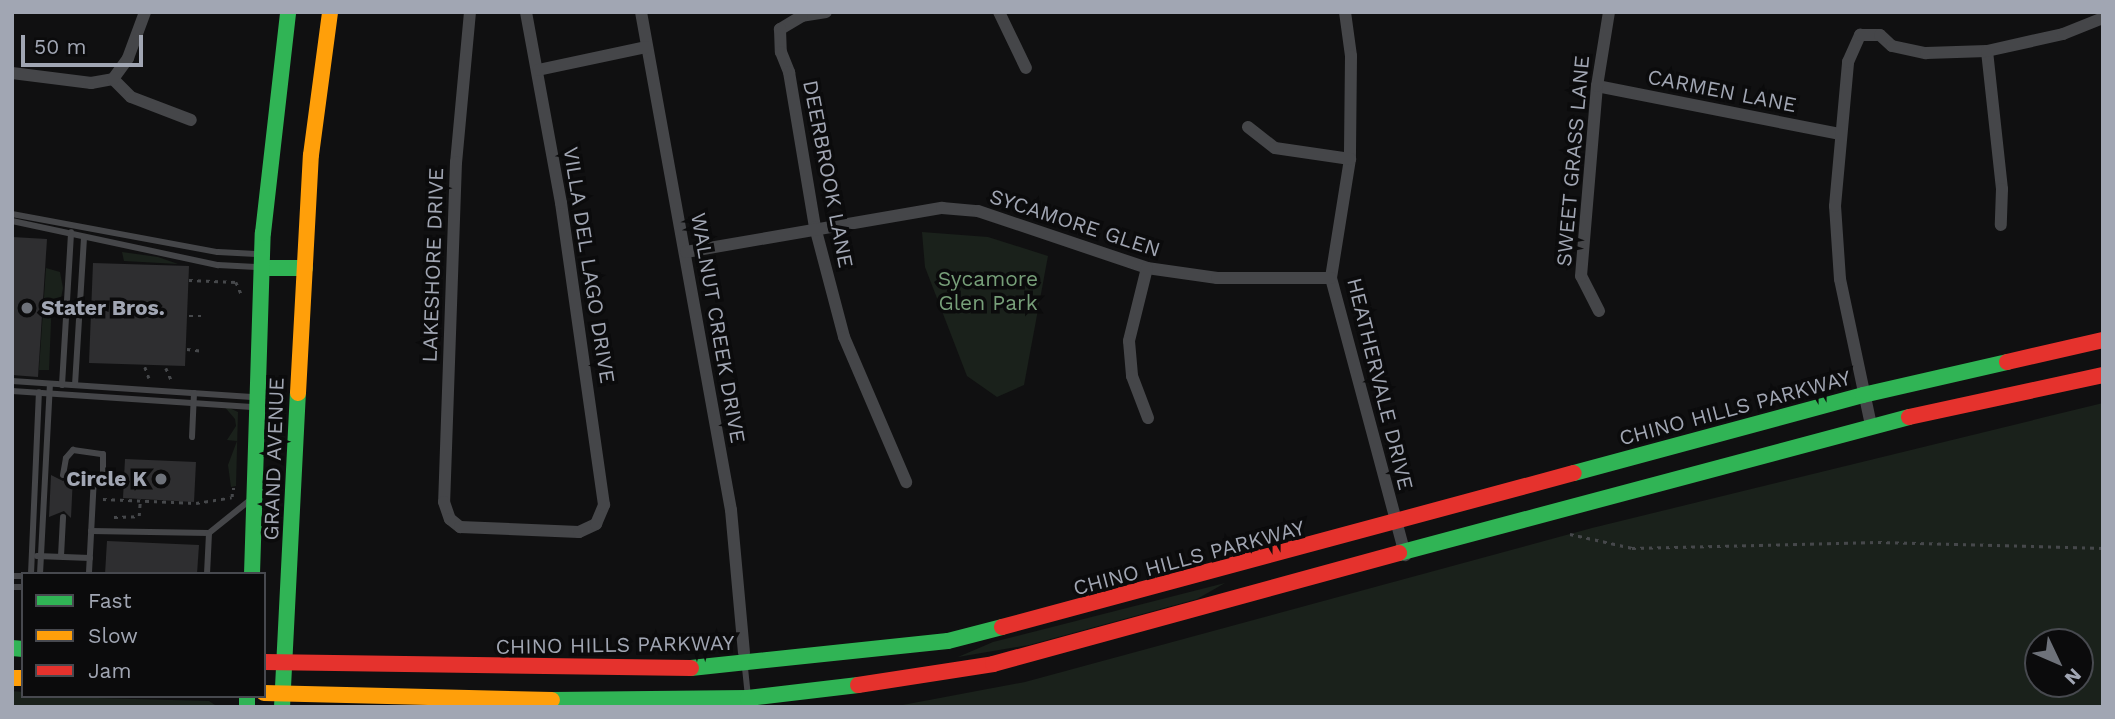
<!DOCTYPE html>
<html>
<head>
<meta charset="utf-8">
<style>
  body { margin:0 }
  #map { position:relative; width:2115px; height:719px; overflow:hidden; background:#101011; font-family:"Work Sans",sans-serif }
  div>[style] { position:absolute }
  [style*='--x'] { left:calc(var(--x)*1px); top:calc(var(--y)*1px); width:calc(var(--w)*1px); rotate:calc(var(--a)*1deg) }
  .green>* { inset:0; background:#1a211b }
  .building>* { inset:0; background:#2e2e30 }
  .path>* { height:2.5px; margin-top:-1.25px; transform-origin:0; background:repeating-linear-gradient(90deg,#46484b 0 3.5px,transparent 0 8.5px) }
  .lane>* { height:6px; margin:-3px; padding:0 3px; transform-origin:3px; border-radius:3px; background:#454649 }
  .street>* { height:12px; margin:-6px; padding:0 6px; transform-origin:6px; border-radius:6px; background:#454649 }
  .fast>* { height:16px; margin:-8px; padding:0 8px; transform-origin:8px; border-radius:8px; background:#30b455 }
  .slow>* { height:16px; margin:-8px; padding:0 8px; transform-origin:8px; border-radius:8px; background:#ff9f0a }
  .jam>* { height:16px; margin:-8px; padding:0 8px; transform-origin:8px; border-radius:8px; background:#e5322d }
  .dots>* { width:19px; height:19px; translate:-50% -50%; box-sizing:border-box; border:4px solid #0b0b0c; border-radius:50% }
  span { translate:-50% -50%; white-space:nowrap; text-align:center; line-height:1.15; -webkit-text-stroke:7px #0b0b0c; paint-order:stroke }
  .street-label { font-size:21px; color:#a1a6b3 }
  .park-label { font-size:21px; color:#779f79 }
  .poi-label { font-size:21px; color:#a1a6b3; font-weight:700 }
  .left { translate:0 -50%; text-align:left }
  .right { translate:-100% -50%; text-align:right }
  .frame { position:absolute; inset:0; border:14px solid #a1a6b3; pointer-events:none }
  .legend { position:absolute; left:21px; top:572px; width:245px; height:126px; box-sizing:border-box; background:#0b0b0c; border:2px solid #47494f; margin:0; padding:9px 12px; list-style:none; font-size:21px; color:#a1a6b3 }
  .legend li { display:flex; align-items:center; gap:14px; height:35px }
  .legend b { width:35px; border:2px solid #47494f }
  .north { position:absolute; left:2024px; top:628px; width:70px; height:70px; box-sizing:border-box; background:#0b0b0c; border:2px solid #47494f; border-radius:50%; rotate:134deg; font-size:19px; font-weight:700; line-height:28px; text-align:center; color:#a1a6b3 }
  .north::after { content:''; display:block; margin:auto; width:24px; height:32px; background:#6e727a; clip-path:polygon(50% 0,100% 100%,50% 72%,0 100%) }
  .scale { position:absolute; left:21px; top:35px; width:122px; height:32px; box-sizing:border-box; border:4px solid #a1a6b3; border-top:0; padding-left:9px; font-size:21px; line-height:24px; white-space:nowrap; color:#a1a6b3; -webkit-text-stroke:5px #0b0b0c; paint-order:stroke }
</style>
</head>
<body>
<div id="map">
  <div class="green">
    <i style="clip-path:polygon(922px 232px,988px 237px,1048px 256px,1024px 385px,997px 397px,967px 376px,925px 267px)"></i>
    <i style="clip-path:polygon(122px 252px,158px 257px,178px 264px,124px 261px)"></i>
    <i style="clip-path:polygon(46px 268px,60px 272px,63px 288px,61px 298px,52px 299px,49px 370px,39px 370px)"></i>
    <i style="clip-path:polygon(evenodd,2103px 403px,2103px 707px,892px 707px,1025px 682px,1592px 528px,2103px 403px,2038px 642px,2080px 642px,2080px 684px,2038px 684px,2038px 642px)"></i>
    <i style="clip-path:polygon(223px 405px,238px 412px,236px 486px,231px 487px,228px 465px,237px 441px,227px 440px,236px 426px,235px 419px)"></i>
    <i style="clip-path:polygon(1225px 583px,1197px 599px,1029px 645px,958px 657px,993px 642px)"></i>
    <i style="clip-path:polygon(12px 691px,23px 692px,23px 696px,209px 701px,218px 707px,12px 707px)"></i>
  </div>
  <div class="building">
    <i style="clip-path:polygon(12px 237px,47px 239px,38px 377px,12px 375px)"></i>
    <i style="clip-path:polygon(93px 263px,189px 266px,185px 366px,89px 363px)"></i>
    <i style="clip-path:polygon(125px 459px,196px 462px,194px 502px,123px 498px)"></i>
    <i style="clip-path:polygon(51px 475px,63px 481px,73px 476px,71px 518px,64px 511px,49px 517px)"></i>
    <i style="clip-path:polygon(107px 541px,199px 545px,197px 574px,105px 574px)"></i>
  </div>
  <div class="path">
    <i style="--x:189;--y:280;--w:47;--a:2.4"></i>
    <i style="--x:236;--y:282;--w:12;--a:66"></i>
    <i style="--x:189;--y:316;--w:16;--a:0"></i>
    <i style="--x:187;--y:349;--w:17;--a:7"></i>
    <i style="--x:145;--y:367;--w:12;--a:70"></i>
    <i style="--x:166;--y:368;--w:12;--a:66"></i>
    <i style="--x:103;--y:499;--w:93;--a:2.5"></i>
    <i style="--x:196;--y:503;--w:36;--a:-9"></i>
    <i style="--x:232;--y:497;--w:8;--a:-90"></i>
    <i style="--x:232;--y:489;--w:5;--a:0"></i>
    <i style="--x:114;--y:517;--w:25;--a:-2"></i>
    <i style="--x:139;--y:516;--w:15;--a:-86"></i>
    <i style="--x:1570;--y:534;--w:64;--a:12.7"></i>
    <i style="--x:1632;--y:548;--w:246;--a:-1.4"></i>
    <i style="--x:1878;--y:542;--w:225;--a:1.5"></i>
  </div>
  <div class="lane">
    <i style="--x:12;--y:214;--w:209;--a:10.5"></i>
    <i style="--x:218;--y:252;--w:39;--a:3"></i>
    <i style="--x:12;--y:221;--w:211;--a:12.1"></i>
    <i style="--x:218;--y:265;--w:39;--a:3"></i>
    <i style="--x:12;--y:381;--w:244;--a:3.8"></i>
    <i style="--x:62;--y:385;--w:153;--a:-86.6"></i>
    <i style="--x:75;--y:385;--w:148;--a:-86.5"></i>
    <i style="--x:12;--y:391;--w:244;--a:3.8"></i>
    <i style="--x:192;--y:437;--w:44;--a:-87.4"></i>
    <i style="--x:63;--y:475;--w:17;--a:-80"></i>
    <i style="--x:66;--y:458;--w:11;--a:-49"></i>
    <i style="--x:73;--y:450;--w:30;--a:8"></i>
    <i style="--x:103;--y:454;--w:24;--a:90"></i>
    <i style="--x:103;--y:478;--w:9;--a:-174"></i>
    <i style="--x:94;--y:477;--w:97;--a:93"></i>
    <i style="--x:91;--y:531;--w:118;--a:1"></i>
    <i style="--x:209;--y:533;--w:53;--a:-38.8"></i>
    <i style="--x:37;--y:556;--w:53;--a:2.2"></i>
    <i style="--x:61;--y:556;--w:39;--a:-87"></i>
    <i style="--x:31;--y:574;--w:182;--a:-87.5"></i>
    <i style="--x:40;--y:574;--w:190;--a:-87"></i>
    <i style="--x:207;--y:574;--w:41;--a:-87.2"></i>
    <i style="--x:12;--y:576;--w:11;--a:0"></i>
    <i style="--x:12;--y:587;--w:11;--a:0"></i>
    <i style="--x:745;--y:668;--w:27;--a:84"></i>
  </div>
  <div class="street">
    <i style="--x:470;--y:12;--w:151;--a:95.3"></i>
    <i style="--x:456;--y:162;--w:340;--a:92"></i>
    <i style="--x:444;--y:502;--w:18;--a:71"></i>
    <i style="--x:450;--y:519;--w:13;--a:39"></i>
    <i style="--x:460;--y:527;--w:119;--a:2.4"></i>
    <i style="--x:579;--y:532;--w:19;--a:-25"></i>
    <i style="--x:596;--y:524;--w:21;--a:-67"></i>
    <i style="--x:604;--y:505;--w:305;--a:-98.1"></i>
    <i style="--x:561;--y:203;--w:194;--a:-100.4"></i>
    <i style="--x:641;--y:12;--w:506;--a:79.76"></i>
    <i style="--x:731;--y:510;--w:143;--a:84.8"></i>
    <i style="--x:826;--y:12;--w:24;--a:171"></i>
    <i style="--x:802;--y:16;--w:26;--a:149"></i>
    <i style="--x:780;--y:29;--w:23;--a:88"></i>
    <i style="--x:781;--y:52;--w:22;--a:68"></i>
    <i style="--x:789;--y:72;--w:157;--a:80.5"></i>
    <i style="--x:815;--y:227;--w:114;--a:75.2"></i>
    <i style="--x:844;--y:337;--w:158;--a:66.8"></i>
    <i style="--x:999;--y:12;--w:62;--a:64.3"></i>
    <i style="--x:1345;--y:12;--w:44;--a:82.2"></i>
    <i style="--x:1351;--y:56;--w:103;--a:90.6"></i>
    <i style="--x:1350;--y:159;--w:121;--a:99.1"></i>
    <i style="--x:1331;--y:278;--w:287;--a:75"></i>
    <i style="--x:1987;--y:51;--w:139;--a:83.8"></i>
    <i style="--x:2002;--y:189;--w:36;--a:92"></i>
    <i style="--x:538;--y:70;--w:110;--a:-12"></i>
    <i style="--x:12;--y:73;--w:80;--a:7.2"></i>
    <i style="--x:91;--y:83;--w:22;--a:-10"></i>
    <i style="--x:113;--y:79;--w:25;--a:45"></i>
    <i style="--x:131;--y:97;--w:64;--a:21"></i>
    <i style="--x:113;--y:79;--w:26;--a:-54"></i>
    <i style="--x:128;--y:58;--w:49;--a:-69.7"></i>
    <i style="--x:1597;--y:86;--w:247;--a:11.2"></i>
    <i style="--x:1248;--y:127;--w:34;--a:38"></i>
    <i style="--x:1275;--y:148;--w:76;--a:8.3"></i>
    <i style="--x:686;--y:252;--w:260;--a:-9.8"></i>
    <i style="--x:942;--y:208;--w:36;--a:5"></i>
    <i style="--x:978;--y:211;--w:178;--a:18.6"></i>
    <i style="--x:1147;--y:268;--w:71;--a:8.1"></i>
    <i style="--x:1217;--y:278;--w:114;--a:0"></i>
    <i style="--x:1147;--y:268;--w:75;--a:103.9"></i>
    <i style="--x:1129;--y:341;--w:35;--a:85"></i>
    <i style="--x:1132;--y:376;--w:45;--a:69.1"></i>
    <i style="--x:1599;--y:311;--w:39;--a:-117"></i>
    <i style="--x:1581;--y:276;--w:191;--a:-85.2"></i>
    <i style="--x:1597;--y:86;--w:75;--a:-80.8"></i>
    <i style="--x:1871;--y:425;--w:149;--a:-102"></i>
    <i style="--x:1840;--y:279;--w:73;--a:-93.9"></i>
    <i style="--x:1835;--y:206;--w:145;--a:-84.8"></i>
    <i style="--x:1848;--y:62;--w:30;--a:-66"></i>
    <i style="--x:1860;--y:35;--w:20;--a:0"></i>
    <i style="--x:1880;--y:35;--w:16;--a:43"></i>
    <i style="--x:1892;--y:46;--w:35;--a:12"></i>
    <i style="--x:1926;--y:53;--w:61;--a:-1.9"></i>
    <i style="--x:1987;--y:51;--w:78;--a:-12.6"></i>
    <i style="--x:2063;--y:34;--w:43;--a:-21.8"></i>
  </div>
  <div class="fast">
    <i style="--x:262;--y:268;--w:43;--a:0"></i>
    <i style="--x:1574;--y:473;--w:299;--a:-15.1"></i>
    <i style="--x:1863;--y:395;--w:148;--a:-12.9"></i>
    <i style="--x:1399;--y:553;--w:528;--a:-14.93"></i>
    <i style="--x:252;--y:574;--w:341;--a:-88.2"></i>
    <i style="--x:263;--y:233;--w:222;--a:-83.5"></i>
    <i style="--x:12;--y:648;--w:11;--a:5"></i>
    <i style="--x:691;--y:668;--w:258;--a:-6"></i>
    <i style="--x:948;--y:641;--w:56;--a:-14.5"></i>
    <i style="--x:247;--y:696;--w:11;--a:90"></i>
    <i style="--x:552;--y:700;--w:196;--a:-0.6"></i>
    <i style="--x:748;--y:698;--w:111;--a:-6.7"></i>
    <i style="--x:282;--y:707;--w:314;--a:-87.1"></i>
  </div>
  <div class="slow">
    <i style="--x:298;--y:393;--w:238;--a:-86.9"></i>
    <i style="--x:311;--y:155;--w:144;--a:-82.4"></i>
    <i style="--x:12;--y:678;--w:11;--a:0"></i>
    <i style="--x:264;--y:693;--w:288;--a:1.4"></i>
  </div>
  <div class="jam">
    <i style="--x:2007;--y:362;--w:98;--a:-12.9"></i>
    <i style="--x:1909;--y:417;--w:198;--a:-12.2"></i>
    <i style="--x:1002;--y:627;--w:592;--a:-15.07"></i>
    <i style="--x:264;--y:662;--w:427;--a:0.8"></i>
    <i style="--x:858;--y:685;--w:137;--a:-8.8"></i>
    <i style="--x:993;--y:664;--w:421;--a:-15.3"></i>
  </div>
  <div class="dots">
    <i style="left:27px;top:308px;background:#6e727a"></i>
    <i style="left:161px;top:479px;background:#6e727a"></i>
  </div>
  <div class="street-label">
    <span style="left:1722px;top:91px;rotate:11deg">CARMEN LANE</span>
    <span style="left:1573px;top:161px;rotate:-85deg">SWEET GRASS LANE</span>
    <span style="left:828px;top:174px;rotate:79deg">DEERBROOK LANE</span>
    <span style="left:1075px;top:223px;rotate:18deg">SYCAMORE GLEN</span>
    <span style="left:433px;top:265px;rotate:-88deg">LAKESHORE DRIVE</span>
    <span style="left:589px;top:265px;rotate:81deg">VILLA DEL LAGO DRIVE</span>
    <span style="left:718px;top:328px;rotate:80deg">WALNUT CREEK DRIVE</span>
    <span style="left:1380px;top:384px;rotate:76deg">HEATHERVALE DRIVE</span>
    <span style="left:1735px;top:408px;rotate:-15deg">CHINO HILLS PARKWAY</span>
    <span style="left:274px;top:459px;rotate:-88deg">GRAND AVENUE</span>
    <span style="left:1189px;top:558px;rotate:-15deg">CHINO HILLS PARKWAY</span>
    <span style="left:615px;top:645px;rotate:-1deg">CHINO HILLS PARKWAY</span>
  </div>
  <div class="park-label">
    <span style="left:988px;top:291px">Sycamore<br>Glen Park</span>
  </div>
  <div class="poi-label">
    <span class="left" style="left:41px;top:308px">Stater Bros.</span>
    <span class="right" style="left:147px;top:479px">Circle K</span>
  </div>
  <div class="frame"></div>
  <ul class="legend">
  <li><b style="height:9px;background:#30b455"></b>Fast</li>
  <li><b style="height:9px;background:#ff9f0a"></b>Slow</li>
  <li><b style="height:9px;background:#e5322d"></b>Jam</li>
  </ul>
  <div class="north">N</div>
  <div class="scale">50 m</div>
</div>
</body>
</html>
